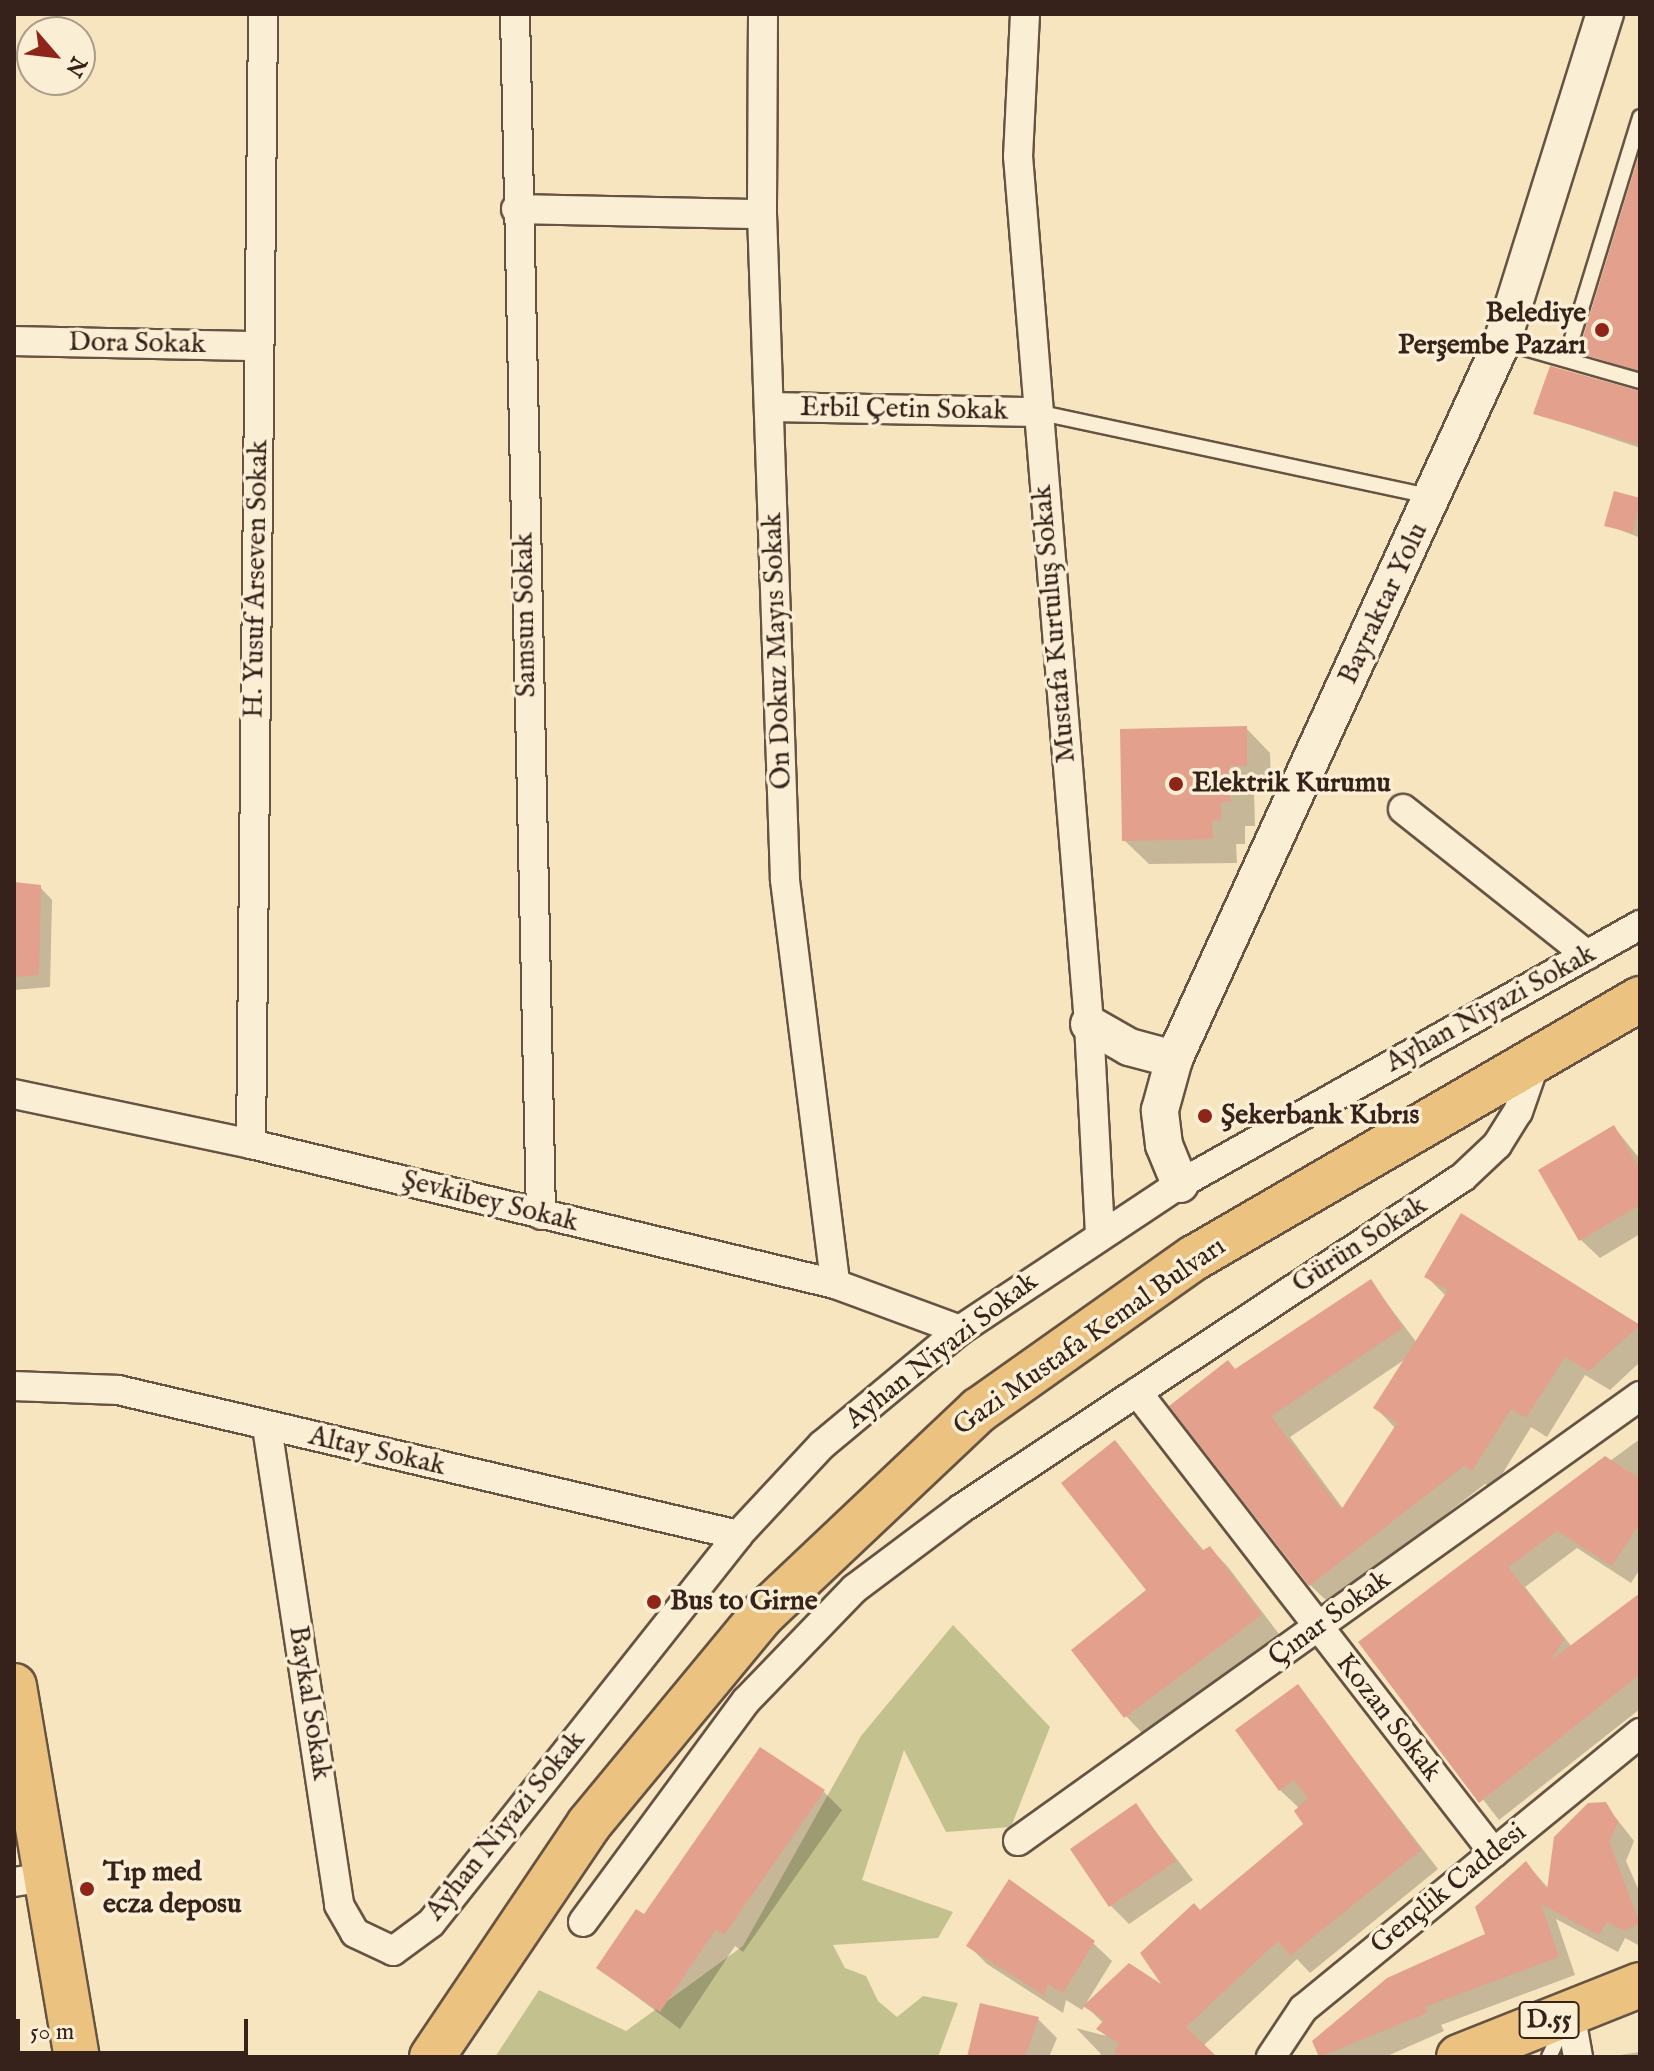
<!DOCTYPE html>
<html>
<head>
<meta charset="utf-8">
<style>
  body { margin:0 }
  #map { position:relative; width:1654px; height:2071px; overflow:hidden; background:#f7e5bf; font-family:"IM FELL English",serif }
  div>[style] { position:absolute }
  [style*='--x'] { left:calc(var(--x)*1px); top:calc(var(--y)*1px); width:calc(var(--w)*1px); rotate:calc(var(--a)*1deg) }
  .green>* { inset:0; background:#c3c28e }
  .shadow>* { inset:0; background:#0003 }
  .building>* { inset:0; background:#e3a08c }
  .roads { filter:drop-shadow(2px 0 #665343) drop-shadow(-2px 0 #665343) drop-shadow(0 2px #665343) drop-shadow(0 -2px #665343) }
  .service>* { height:14px; margin:-7px; padding:0 7px; transform-origin:7px; border-radius:7px; background:#faeed5 }
  .minor>* { height:28px; margin:-14px; padding:0 14px; transform-origin:14px; border-radius:14px; background:#faeed5 }
  .tertiary>* { height:36px; margin:-18px; padding:0 18px; transform-origin:18px; border-radius:18px; background:#faeed5 }
  .primary>* { height:44px; margin:-22px; padding:0 22px; transform-origin:22px; border-radius:22px; background:#ecc280 }
  .dots>* { width:22px; height:22px; translate:-50% -50%; box-sizing:border-box; border:4px solid #faeed5; border-radius:50% }
  span { translate:-50% -50%; white-space:nowrap; text-align:center; line-height:1.15; -webkit-text-stroke:7px #faeed5; paint-order:stroke }
  .shield-label span { padding:2px 6px; background:#faeed5; border:2px solid; border-radius:6px; -webkit-text-stroke-width:0 }
  .shield-label { font-size:26px; color:#36221a; font-weight:700 }
  .poi-label { font-size:28px; color:#36221a; font-weight:700 }
  .right { translate:-100% -50%; text-align:right }
  .left { translate:0 -50%; text-align:left }
  .street-label { font-size:28px; color:#36221a }
  .frame { position:absolute; inset:0; border:16px solid #36221a; pointer-events:none }
  .north { position:absolute; left:16px; top:16px; width:80px; height:80px; box-sizing:border-box; background:#faeed5; border:2px solid #ac9c8a; border-radius:50%; rotate:118deg; font-size:22px; font-weight:700; line-height:32px; text-align:center; color:#36221a }
  .north::after { content:''; display:block; margin:auto; width:28px; height:36px; background:#8f2418; clip-path:polygon(50% 0,100% 100%,50% 72%,0 100%) }
  .scale { position:absolute; left:16px; top:2019px; width:232px; height:36px; box-sizing:border-box; border:4px solid #36221a; border-top:0; padding-left:10px; font-size:24px; line-height:28px; white-space:nowrap; color:#36221a; -webkit-text-stroke:6px #faeed5; paint-order:stroke }
</style>
</head>
<body>
<div id="map">
  <div class="green">
    <i style="clip-path:polygon(953px 1625px,1050px 1727px,1011px 1827px,946px 1832px,904px 1750px,862px 1880px,953px 1912px,938px 1938px,833px 1945px,845px 1968px,866px 1976px,878px 2001px,897px 2017px,923px 1996px,958px 2003px,938px 2057px,495px 2057px,539px 1990px,626px 2031px,743px 1946px,861px 1736px)"></i>
  </div>
  <div class="shadow">
    <i style="clip-path:polygon(1640px 158px,1640px 373px,1580px 352px)"></i>
    <i style="clip-path:polygon(1640px 391px,1640px 448px,1536px 413px)"></i>
    <i style="clip-path:polygon(1615px 494px,1640px 500px,1638px 537px,1607px 525px)"></i>
    <i style="clip-path:polygon(1246px 728px,1270px 753px,1271px 790px,1254px 790px,1255px 826px,1245px 826px,1245px 844px,1236px 844px,1237px 863px,1149px 864px,1124px 840px)"></i>
    <i style="clip-path:polygon(14px 886px,40px 887px,52px 900px,50px 987px,14px 990px)"></i>
    <i style="clip-path:polygon(1614px 1127px,1640px 1159px,1640px 1234px,1600px 1258px,1581px 1240px)"></i>
    <i style="clip-path:polygon(evenodd,1461px 1216px,1640px 1325px,1640px 1362px,1610px 1390px,1585px 1375px,1547px 1437px,1531px 1427px,1493px 1489px,1485px 1484px,1330px 1604px,1310px 1585px,1236px 1371px,1371px 1282px,1417px 1343px,1446px 1296px,1427px 1277px,1461px 1216px,1407px 1358px,1376px 1408px,1396px 1429px,1344px 1510px,1290px 1437px,1407px 1358px)"></i>
    <i style="clip-path:polygon(1640px 1439px,1640px 1569px,1631px 1583px,1577px 1548px,1525px 1587px,1572px 1647px,1640px 1596px,1640px 1709px,1499px 1820px,1361px 1643px)"></i>
    <i style="clip-path:polygon(1114px 1443px,1205px 1552px,1210px 1548px,1228px 1567px,1279px 1634px,1144px 1735px,1126px 1716px,1149px 1591px)"></i>
    <i style="clip-path:polygon(1298px 1687px,1438px 1869px,1310px 1973px,1297px 1959px,1203px 2046px,1214px 2057px,1098px 2057px,1101px 2054px,1076px 2028px,1106px 2036px,1099px 2029px,1104px 2024px,1086px 2006px,1169px 1991px,1200px 1912px,1306px 1824px,1299px 1808px,1280px 1790px)"></i>
    <i style="clip-path:polygon(824px 1792px,842px 1810px,743px 1952px,735px 1946px,680px 2029px,598px 1968px,645px 1917px)"></i>
    <i style="clip-path:polygon(1605px 1804px,1634px 1841px,1626px 1861px,1640px 1893px,1640px 1946px,1625px 1938px,1618px 1952px,1556px 1919px,1575px 1975px,1441px 2025px,1444px 2031px,1385px 2057px,1321px 2057px,1314px 2041px,1488px 1935px,1526px 1863px,1549px 1889px)"></i>
    <i style="clip-path:polygon(1136px 1806px,1193px 1880px,1129px 1924px,1110px 1905px)"></i>
    <i style="clip-path:polygon(1093px 1943px,1112px 1961px,1082px 2010px,1066px 2000px,1063px 2013px,987px 1964px,969px 1946px)"></i>
    <i style="clip-path:polygon(982px 2005px,1038px 2019px,1057px 2038px,1049px 2057px,968px 2057px)"></i>
    <i style="clip-path:polygon(1640px 2052px,1640px 2057px,1607px 2057px)"></i>
  </div>
  <div class="building">
    <i style="clip-path:polygon(1640px 151px,1640px 371px,1578px 353px)"></i>
    <i style="clip-path:polygon(1550px 366px,1640px 391px,1640px 445px,1533px 414px)"></i>
    <i style="clip-path:polygon(1614px 491px,1640px 498px,1633px 533px,1604px 526px)"></i>
    <i style="clip-path:polygon(1247px 726px,1247px 766px,1230px 766px,1231px 802px,1221px 802px,1221px 821px,1212px 820px,1213px 839px,1122px 841px,1120px 729px)"></i>
    <i style="clip-path:polygon(14px 882px,41px 885px,39px 975px,14px 977px)"></i>
    <i style="clip-path:polygon(1614px 1125px,1640px 1169px,1640px 1205px,1579px 1241px,1538px 1170px)"></i>
    <i style="clip-path:polygon(1461px 1213px,1640px 1325px,1589px 1371px,1565px 1357px,1526px 1418px,1511px 1409px,1472px 1471px,1464px 1466px,1309px 1586px,1169px 1406px,1228px 1360px,1235px 1369px,1371px 1279px,1403px 1328px,1271px 1416px,1341px 1510px,1397px 1423px,1373px 1408px,1448px 1290px,1424px 1277px)"></i>
    <i style="clip-path:polygon(1115px 1440px,1202px 1551px,1210px 1546px,1262px 1615px,1124px 1718px,1071px 1650px,1146px 1590px,1061px 1483px)"></i>
    <i style="clip-path:polygon(1605px 1456px,1640px 1479px,1640px 1523px,1612px 1566px,1557px 1531px,1508px 1567px,1564px 1640px,1550px 1661px,1640px 1593px,1640px 1674px,1479px 1803px,1358px 1642px)"></i>
    <i style="clip-path:polygon(1298px 1684px,1421px 1850px,1290px 1956px,1278px 1941px,1186px 2027px,1217px 2057px,1113px 2057px,1119px 2043px,1096px 2029px,1104px 2020px,1083px 2006px,1129px 1963px,1161px 1984px,1140px 1953px,1194px 1903px,1200px 1910px,1303px 1824px,1294px 1811px,1308px 1798px,1294px 1780px,1279px 1791px,1235px 1730px)"></i>
    <i style="clip-path:polygon(760px 1747px,825px 1790px,724px 1935px,716px 1929px,660px 2012px,596px 1968px,636px 1909px,644px 1914px)"></i>
    <i style="clip-path:polygon(1606px 1802px,1618px 1822px,1609px 1842px,1640px 1924px,1624px 1931px,1607px 1922px,1599px 1935px,1541px 1904px,1559px 1957px,1425px 2007px,1427px 2013px,1319px 2057px,1312px 2041px,1387px 1978px,1485px 1934px,1475px 1907px,1526px 1861px,1547px 1890px,1554px 1837px,1588px 1803px)"></i>
    <i style="clip-path:polygon(1136px 1803px,1176px 1861px,1109px 1907px,1070px 1849px)"></i>
    <i style="clip-path:polygon(1009px 1879px,1095px 1941px,1063px 1993px,1048px 1984px,1045px 1996px,966px 1946px)"></i>
    <i style="clip-path:polygon(980px 2003px,1039px 2017px,1025px 2057px,967px 2057px)"></i>
  </div>
  <div class="roads">
    <div class="service">
      <i style="--x:1503;--y:342;--w:142;--a:15.9"></i>
      <i style="--x:1566;--y:358;--w:252;--a:-72.9"></i>
      <i style="--x:1037;--y:412;--w:402;--a:12.1"></i>
      <i style="--x:1549;--y:2057;--w:33;--a:-65"></i>
    </div>
    <div class="minor">
      <i style="--x:515;--y:14;--w:1201;--a:88.76"></i>
      <i style="--x:763;--y:14;--w:200;--a:90.3"></i>
      <i style="--x:762;--y:214;--w:666;--a:88.02"></i>
      <i style="--x:785;--y:880;--w:407;--a:82.9"></i>
      <i style="--x:1025;--y:14;--w:142;--a:92.8"></i>
      <i style="--x:1018;--y:156;--w:871;--a:85.32"></i>
      <i style="--x:1089;--y:1024;--w:210;--a:87"></i>
      <i style="--x:516;--y:209;--w:246;--a:1.2"></i>
      <i style="--x:14;--y:341;--w:245;--a:1.2"></i>
      <i style="--x:771;--y:407;--w:266;--a:1.1"></i>
      <i style="--x:1403;--y:809;--w:235;--a:38.4"></i>
      <i style="--x:14;--y:1094;--w:242;--a:11.9"></i>
      <i style="--x:251;--y:1144;--w:601;--a:13.48"></i>
      <i style="--x:835;--y:1284;--w:133;--a:20.2"></i>
      <i style="--x:251;--y:1144;--w:1130;--a:-89.39"></i>
      <i style="--x:14;--y:1386;--w:104;--a:2.2"></i>
      <i style="--x:118;--y:1390;--w:637;--a:13.16"></i>
      <i style="--x:1137;--y:1392;--w:583;--a:52.25"></i>
      <i style="--x:267;--y:1427;--w:483;--a:81.4"></i>
      <i style="--x:339;--y:1905;--w:32;--a:60"></i>
      <i style="--x:355;--y:1933;--w:42;--a:25.3"></i>
      <i style="--x:393;--y:1951;--w:47;--a:-36.4"></i>
      <i style="--x:431;--y:1923;--w:495;--a:-51.6"></i>
      <i style="--x:738;--y:1535;--w:123;--a:-47"></i>
      <i style="--x:822;--y:1445;--w:180;--a:-39.8"></i>
      <i style="--x:960;--y:1330;--w:264;--a:-33.6"></i>
      <i style="--x:1180;--y:1184;--w:528;--a:-29.38"></i>
      <i style="--x:1018;--y:1841;--w:765;--a:-35.58"></i>
      <i style="--x:14;--y:1882;--w:30;--a:-9"></i>
      <i style="--x:583;--y:1922;--w:275;--a:-53.6"></i>
      <i style="--x:746;--y:1701;--w:156;--a:-46"></i>
      <i style="--x:854;--y:1589;--w:135;--a:-36.9"></i>
      <i style="--x:962;--y:1508;--w:600;--a:-33.45"></i>
      <i style="--x:1463;--y:1177;--w:47;--a:-43.3"></i>
      <i style="--x:1497;--y:1145;--w:39;--a:-58"></i>
      <i style="--x:1518;--y:1112;--w:58;--a:-70.9"></i>
      <i style="--x:1570;--y:2012;--w:46;--a:79.9"></i>
      <i style="--x:1271;--y:2057;--w:58;--a:-56.3"></i>
      <i style="--x:1303;--y:2009;--w:436;--a:-39.3"></i>
    </div>
    <div class="tertiary">
      <i style="--x:1089;--y:1024;--w:46;--a:29.9"></i>
      <i style="--x:1129;--y:1047;--w:47;--a:14.9"></i>
      <i style="--x:1180;--y:1184;--w:42;--a:-112.3"></i>
      <i style="--x:1164;--y:1145;--w:35;--a:-97"></i>
      <i style="--x:1160;--y:1110;--w:53;--a:-74.6"></i>
      <i style="--x:1174;--y:1059;--w:788;--a:-65.42"></i>
      <i style="--x:1502;--y:342;--w:344;--a:-72.6"></i>
    </div>
    <div class="primary">
      <i style="--x:14;--y:1686;--w:376;--a:80.4"></i>
      <i style="--x:432;--y:2057;--w:281;--a:-56"></i>
      <i style="--x:589;--y:1824;--w:271;--a:-50.4"></i>
      <i style="--x:762;--y:1615;--w:299;--a:-43.4"></i>
      <i style="--x:979;--y:1410;--w:263;--a:-35.3"></i>
      <i style="--x:1194;--y:1258;--w:516;--a:-30.14"></i>
      <i style="--x:1459;--y:2057;--w:195;--a:-21.7"></i>
    </div>
  </div>
  <div class="dots">
    <i style="left:1602px;top:330px;background:#8f2418"></i>
    <i style="left:1176px;top:784px;background:#8f2418"></i>
    <i style="left:1205px;top:1116px;background:#8f2418"></i>
    <i style="left:654px;top:1602px;background:#8f2418"></i>
    <i style="left:87px;top:1889px;background:#8f2418"></i>
  </div>
  <div class="shield-label">
    <span style="left:1549px;top:2020px">D.55</span>
  </div>
  <div class="poi-label">
    <span class="right" style="left:1586px;top:330px">Belediye<br>Perşembe Pazarı</span>
    <span class="left" style="left:1192px;top:784px">Elektrik Kurumu</span>
    <span class="left" style="left:1221px;top:1116px">Şekerbank Kıbrıs</span>
    <span class="left" style="left:670px;top:1602px">Bus to Girne</span>
    <span class="left" style="left:103px;top:1889px">Tıp med<br>ecza deposu</span>
  </div>
  <div class="street-label">
    <span style="left:137px;top:344px;rotate:1deg">Dora Sokak</span>
    <span style="left:904px;top:410px;rotate:1deg">Erbil Çetin Sokak</span>
    <span style="left:257px;top:579px;rotate:-89deg">H. Yusuf Arseven Sokak</span>
    <span style="left:1384px;top:604px;rotate:-65deg">Bayraktar Yolu</span>
    <span style="left:526px;top:615px;rotate:-91deg">Samsun Sokak</span>
    <span style="left:1055px;top:624px;rotate:-95deg">Mustafa Kurtuluş Sokak</span>
    <span style="left:778px;top:651px;rotate:-92deg">On Dokuz Mayıs Sokak</span>
    <span style="left:1491px;top:1009px;rotate:-29deg">Ayhan Niyazi Sokak</span>
    <span style="left:490px;top:1202px;rotate:14deg">Şevkibey Sokak</span>
    <span style="left:1360px;top:1245px;rotate:-33deg">Gürün Sokak</span>
    <span style="left:1090px;top:1337px;rotate:-35deg">Gazi Mustafa Kemal Bulvarı</span>
    <span style="left:942px;top:1351px;rotate:-38deg">Ayhan Niyazi Sokak</span>
    <span style="left:377px;top:1452px;rotate:13deg">Altay Sokak</span>
    <span style="left:1330px;top:1619px;rotate:-36deg">Çınar Sokak</span>
    <span style="left:309px;top:1703px;rotate:81deg">Baykal Sokak</span>
    <span style="left:1388px;top:1718px;rotate:52deg">Kozan Sokak</span>
    <span style="left:506px;top:1826px;rotate:-51deg">Ayhan Niyazi Sokak</span>
    <span style="left:1449px;top:1889px;rotate:-39deg">Gençlik Caddesi</span>
  </div>
  <div class="frame"></div>
  <div class="north">N</div>
  <div class="scale">50 m</div>
</div>
</body>
</html>
